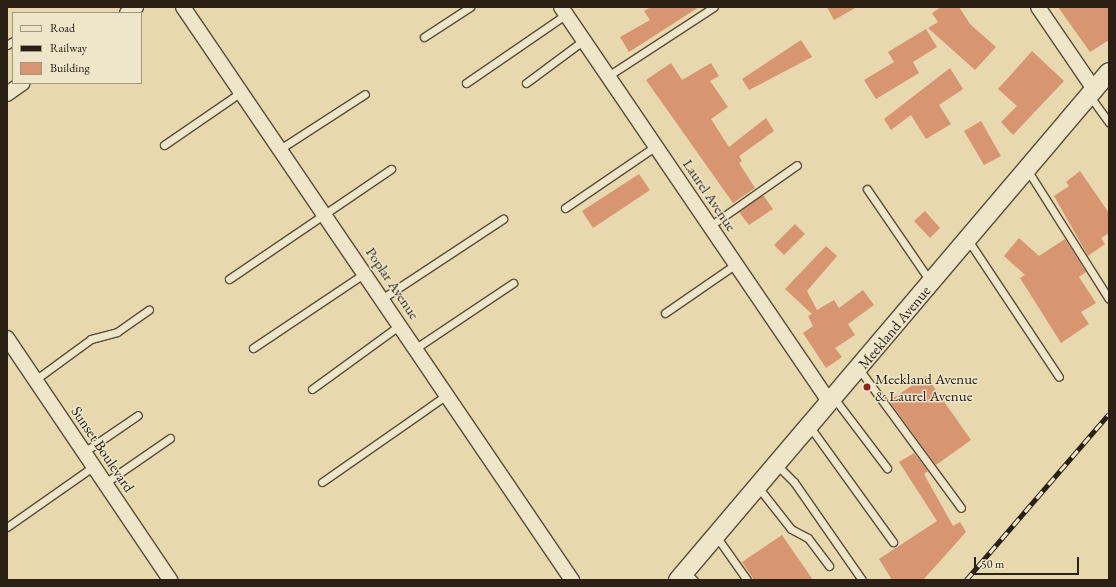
<!DOCTYPE html>
<html>
<head>
<meta charset="utf-8">
<style>
  body { margin:0 }
  #map { position:relative; width:1116px; height:587px; overflow:hidden; background:#e7d8ad; font-family:"EB Garamond",serif }
  div>[style] { position:absolute }
  [style*='--x'] { left:calc(var(--x)*1px); top:calc(var(--y)*1px); width:calc(var(--w)*1px); rotate:calc(var(--a)*1deg) }
  .building>* { inset:0; background:#d89572 }
  .roads { filter:drop-shadow(1px 0 #594e3a) drop-shadow(-1px 0 #594e3a) drop-shadow(0 1px #594e3a) drop-shadow(0 -1px #594e3a) }
  .service>* { height:7px; margin:-3.5px; padding:0 3.5px; transform-origin:3.5px; border-radius:3.5px; background:#efe6ca }
  .minor>* { height:14px; margin:-7px; padding:0 7px; transform-origin:7px; border-radius:7px; background:#efe6ca }
  .tertiary>* { height:18px; margin:-9px; padding:0 9px; transform-origin:9px; border-radius:9px; background:#efe6ca }
  .rail>* { height:4.5px; margin-top:-2.25px; transform-origin:0; background:repeating-linear-gradient(90deg,#efe6ca 0 9px,#2a2014 0 18px); box-sizing:border-box; border-block:1px solid #2a2014 }
  .dots>* { width:11px; height:11px; translate:-50% -50%; box-sizing:border-box; border:2px solid #efe6ca; border-radius:50% }
  span { translate:-50% -50%; white-space:nowrap; text-align:center; line-height:1.15; -webkit-text-stroke:3px #efe6ca; paint-order:stroke }
  .street-label { font-size:15px; color:#2a2014 }
  .poi-label { font-size:15px; color:#2a2014 }
  .left { translate:0 -50%; text-align:left }
  .frame { position:absolute; inset:0; border:8px solid #2a2014; pointer-events:none }
  .legend { position:absolute; left:12px; top:12px; width:130px; height:72px; box-sizing:border-box; background:#efe6ca; border:1px solid #a09781; margin:0; padding:5px 7px; list-style:none; font-size:12px; color:#2a2014 }
  .legend li { display:flex; align-items:center; gap:8px; height:20px }
  .legend b { width:20px; border:1px solid #a09781 }
  .scale { position:absolute; left:974px; top:557px; width:105px; height:18px; box-sizing:border-box; border:2px solid #2a2014; border-top:0; padding-left:5px; font-size:12px; line-height:14px; white-space:nowrap; color:#2a2014; -webkit-text-stroke:3px #efe6ca; paint-order:stroke }
</style>
</head>
<body>
<div id="map">
  <div class="building">
    <i style="clip-path:polygon(651px 7px,699px 7px,629px 52px,620px 37px,650px 20px,644px 11px)"></i>
    <i style="clip-path:polygon(827px 7px,857px 7px,834px 20px)"></i>
    <i style="clip-path:polygon(941px 7px,959px 7px,970px 24px,996px 47px,975px 70px,928px 28px,938px 22px,932px 13px)"></i>
    <i style="clip-path:polygon(1058px 7px,1109px 7px,1109px 40px,1090px 52px)"></i>
    <i style="clip-path:polygon(926px 29px,937px 47px,913px 62px,919px 73px,876px 99px,864px 80px,894px 62px,888px 52px)"></i>
    <i style="clip-path:polygon(801px 40px,812px 57px,749px 90px,742px 79px)"></i>
    <i style="clip-path:polygon(1032px 51px,1064px 81px,1013px 135px,1001px 122px,1017px 106px,998px 89px)"></i>
    <i style="clip-path:polygon(671px 63px,682px 80px,711px 63px,719px 76px,710px 81px,728px 107px,711px 119px,729px 147px,766px 118px,774px 131px,739px 156px,742px 161px,739px 163px,755px 188px,733px 203px,646px 80px)"></i>
    <i style="clip-path:polygon(950px 68px,963px 89px,939px 105px,951px 124px,926px 139px,911px 115px,891px 130px,884px 119px)"></i>
    <i style="clip-path:polygon(981px 121px,1001px 156px,984px 165px,964px 131px)"></i>
    <i style="clip-path:polygon(1080px 171px,1109px 213px,1109px 233px,1101px 238px,1105px 244px,1088px 256px,1054px 196px,1069px 186px,1066px 182px)"></i>
    <i style="clip-path:polygon(639px 174px,650px 190px,593px 228px,582px 211px)"></i>
    <i style="clip-path:polygon(763px 195px,773px 209px,749px 225px,739px 212px)"></i>
    <i style="clip-path:polygon(925px 211px,940px 228px,930px 238px,914px 221px)"></i>
    <i style="clip-path:polygon(795px 224px,805px 234px,784px 255px,774px 245px)"></i>
    <i style="clip-path:polygon(1019px 238px,1039px 256px,1065px 239px,1086px 272px,1079px 277px,1096px 303px,1081px 312px,1089px 324px,1061px 343px,1020px 278px,1025px 275px,1004px 256px)"></i>
    <i style="clip-path:polygon(826px 246px,837px 256px,807px 291px,817px 310px,834px 300px,839px 308px,863px 290px,874px 305px,848px 324px,855px 335px,835px 348px,842px 357px,826px 368px,803px 333px,813px 326px,808px 316px,812px 314px,785px 289px)"></i>
    <i style="clip-path:polygon(926px 376px,971px 440px,936px 465px,889px 401px)"></i>
    <i style="clip-path:polygon(914px 453px,928px 471px,924px 474px,953px 526px,960px 522px,966px 532px,923px 580px,892px 580px,879px 559px,937px 521px,899px 462px)"></i>
    <i style="clip-path:polygon(782px 535px,813px 580px,754px 580px,742px 562px)"></i>
  </div>
  <div class="roads">
    <div class="service">
      <i style="--x:424;--y:37;--w:55;--a:-33.1"></i>
      <i style="--x:7;--y:45;--w:7;--a:-34"></i>
      <i style="--x:608;--y:76;--w:126;--a:-33.1"></i>
      <i style="--x:466;--y:83;--w:120;--a:-34.5"></i>
      <i style="--x:526;--y:83;--w:72;--a:-36.6"></i>
      <i style="--x:1089;--y:95;--w:34;--a:54"></i>
      <i style="--x:164;--y:145;--w:93;--a:-34.5"></i>
      <i style="--x:280;--y:149;--w:101;--a:-32.9"></i>
      <i style="--x:1028;--y:171;--w:151;--a:57.7"></i>
      <i style="--x:867;--y:189;--w:112;--a:55.6"></i>
      <i style="--x:565;--y:208;--w:110;--a:-34.3"></i>
      <i style="--x:710;--y:226;--w:106;--a:-35"></i>
      <i style="--x:968;--y:240;--w:164;--a:56.4"></i>
      <i style="--x:229;--y:279;--w:196;--a:-34.2"></i>
      <i style="--x:383;--y:298;--w:144;--a:-33.4"></i>
      <i style="--x:665;--y:313;--w:86;--a:-34.6"></i>
      <i style="--x:253;--y:348;--w:135;--a:-33.8"></i>
      <i style="--x:416;--y:348;--w:117;--a:-33.8"></i>
      <i style="--x:859;--y:369;--w:172;--a:53.7"></i>
      <i style="--x:35;--y:380;--w:69;--a:-36.2"></i>
      <i style="--x:91;--y:339;--w:27;--a:-15"></i>
      <i style="--x:117;--y:332;--w:39;--a:-35"></i>
      <i style="--x:312;--y:389;--w:109;--a:-36"></i>
      <i style="--x:834;--y:398;--w:88;--a:52.9"></i>
      <i style="--x:810;--y:427;--w:142;--a:54.2"></i>
      <i style="--x:84;--y:452;--w:65;--a:-34.4"></i>
      <i style="--x:777;--y:465;--w:24;--a:45"></i>
      <i style="--x:794;--y:482;--w:119;--a:55.2"></i>
      <i style="--x:322;--y:482;--w:154;--a:-34.9"></i>
      <i style="--x:105;--y:483;--w:79;--a:-34.7"></i>
      <i style="--x:758;--y:487;--w:53;--a:51.8"></i>
      <i style="--x:791;--y:529;--w:19;--a:28"></i>
      <i style="--x:808;--y:538;--w:35;--a:53"></i>
      <i style="--x:7;--y:527;--w:106;--a:-35"></i>
      <i style="--x:716;--y:536;--w:54;--a:54.8"></i>
      <i style="--x:685;--y:572;--w:12;--a:42"></i>
    </div>
    <div class="minor">
      <i style="--x:183;--y:7;--w:693;--a:55.83"></i>
      <i style="--x:561;--y:7;--w:479;--a:55.8"></i>
      <i style="--x:1038;--y:7;--w:99;--a:55.7"></i>
      <i style="--x:127;--y:13;--w:11;--a:-34"></i>
      <i style="--x:7;--y:94;--w:19;--a:-35"></i>
      <i style="--x:7;--y:338;--w:292;--a:56"></i>
    </div>
    <div class="tertiary">
      <i style="--x:678;--y:580;--w:666;--a:-49.69"></i>
    </div>
  </div>
  <div class="rail">
    <i style="--x:966;--y:580;--w:219;--a:-49.3"></i>
  </div>
  <div class="dots">
    <i style="left:867px;top:387px;background:#8f2418"></i>
  </div>
  <div class="street-label">
    <span style="left:710px;top:195px;rotate:56deg">Laurel Avenue</span>
    <span style="left:393px;top:283px;rotate:56deg">Poplar Avenue</span>
    <span style="left:894px;top:327px;rotate:-50deg">Meekland Avenue</span>
    <span style="left:103px;top:449px;rotate:56deg">Sunset Boulevard</span>
  </div>
  <div class="poi-label">
    <span class="left" style="left:875px;top:387px">Meekland Avenue<br>&amp; Laurel Avenue</span>
  </div>
  <div class="frame"></div>
  <ul class="legend">
  <li><b style="height:5px;background:#efe6ca"></b>Road</li>
  <li><b style="height:5px;background:#2a2014"></b>Railway</li>
  <li><b style="height:11px;background:#d89572"></b>Building</li>
  </ul>
  <div class="scale">50 m</div>
</div>
</body>
</html>
